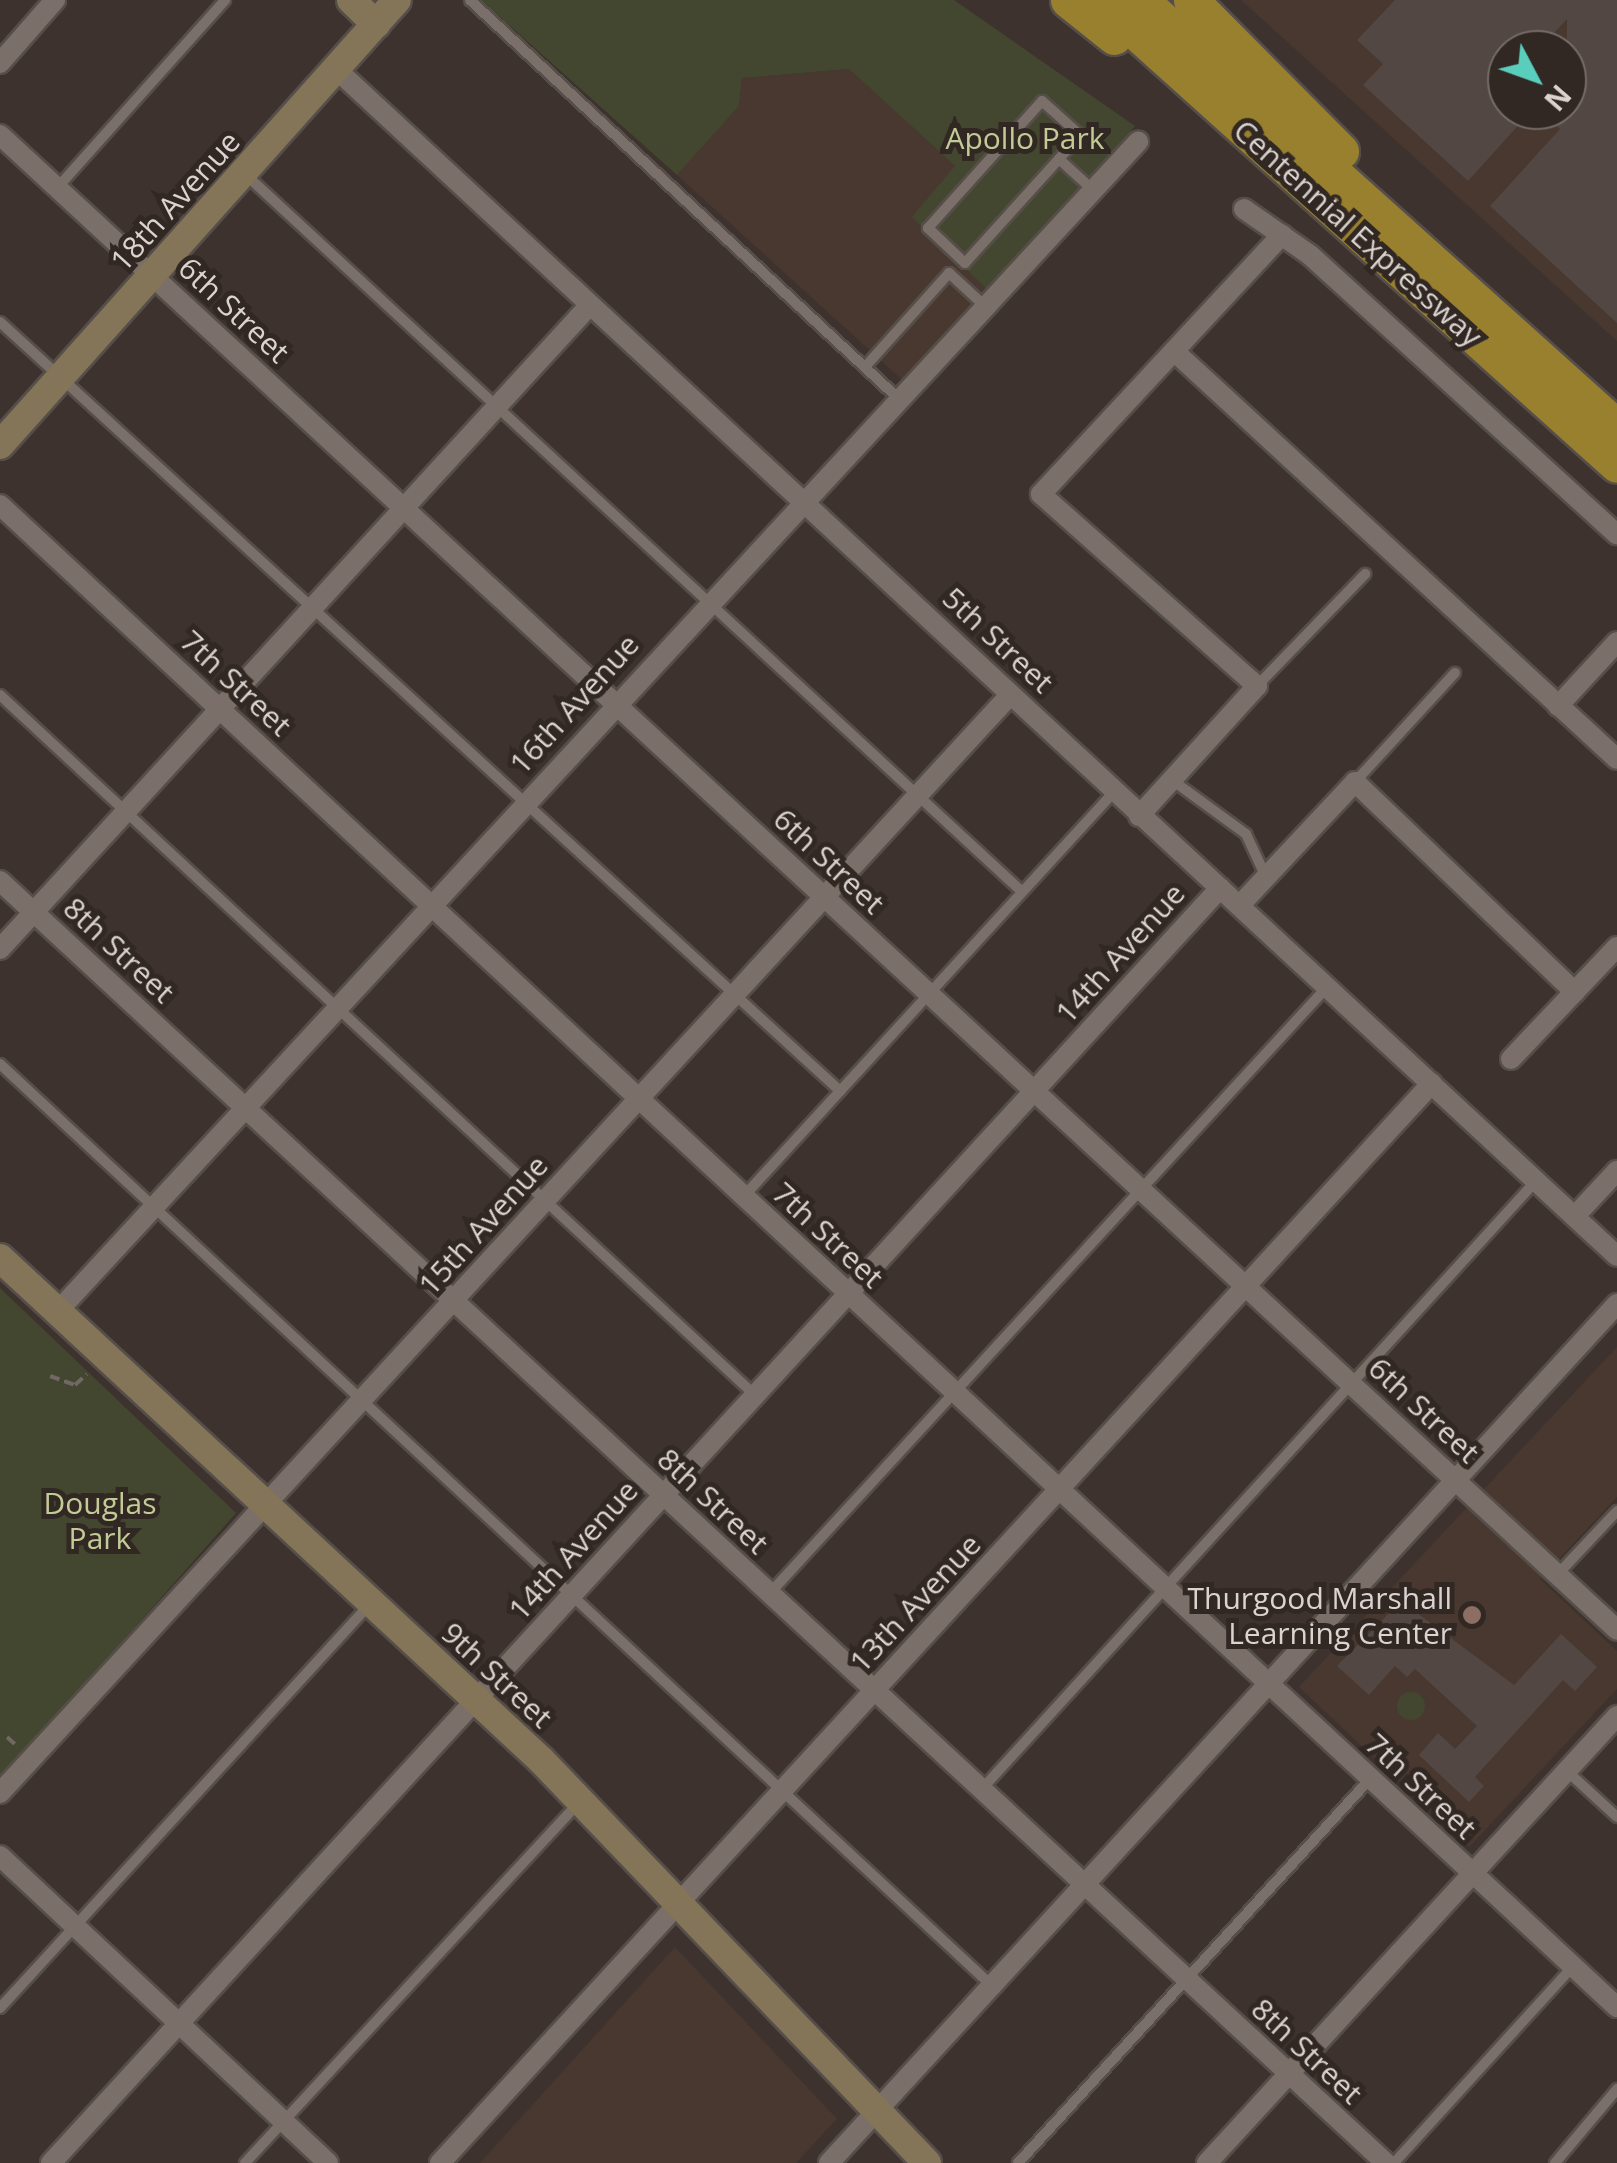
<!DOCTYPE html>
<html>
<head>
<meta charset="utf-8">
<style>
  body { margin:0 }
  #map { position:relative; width:1617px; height:2163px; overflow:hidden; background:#3d322d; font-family:"Open Sans",sans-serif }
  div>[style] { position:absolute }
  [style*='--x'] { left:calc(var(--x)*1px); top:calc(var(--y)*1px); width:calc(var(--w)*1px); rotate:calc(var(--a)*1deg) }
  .built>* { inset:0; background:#49382f }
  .green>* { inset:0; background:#43472f }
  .round { border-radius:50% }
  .building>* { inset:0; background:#524742 }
  .path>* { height:4px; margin-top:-2px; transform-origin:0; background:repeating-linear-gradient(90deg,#716763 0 10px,transparent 0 15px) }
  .roads { filter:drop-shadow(2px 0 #564e49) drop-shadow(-2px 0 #564e49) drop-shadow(0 2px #564e49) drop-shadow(0 -2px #564e49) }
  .lane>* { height:10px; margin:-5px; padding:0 5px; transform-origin:5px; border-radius:5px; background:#7b6f69 }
  .street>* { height:20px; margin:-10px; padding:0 10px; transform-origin:10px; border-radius:10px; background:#7b6f69 }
  .secondary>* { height:28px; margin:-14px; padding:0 14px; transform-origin:14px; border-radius:14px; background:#847458 }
  .highway>* { height:35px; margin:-17.5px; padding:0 17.5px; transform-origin:17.5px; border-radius:17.5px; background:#99802f }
  .dots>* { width:28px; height:28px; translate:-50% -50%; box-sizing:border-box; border:5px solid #322823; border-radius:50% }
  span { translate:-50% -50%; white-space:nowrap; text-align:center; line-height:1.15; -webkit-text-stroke:10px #322823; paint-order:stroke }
  .park-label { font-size:30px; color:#c2ca96 }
  .street-label { font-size:30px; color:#dad3d0 }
  .poi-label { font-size:30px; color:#dad3d0 }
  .right { translate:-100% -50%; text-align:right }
  .north { position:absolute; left:1487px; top:30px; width:100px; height:100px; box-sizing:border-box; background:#322823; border:2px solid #756c68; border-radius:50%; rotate:131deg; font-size:28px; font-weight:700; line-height:40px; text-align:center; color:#dad3d0 }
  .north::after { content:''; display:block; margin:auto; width:35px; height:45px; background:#5acebd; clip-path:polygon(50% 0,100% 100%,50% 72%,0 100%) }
</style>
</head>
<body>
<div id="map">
  <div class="built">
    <i style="clip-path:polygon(evenodd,1241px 0,1617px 0,1617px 341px,1241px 0,1507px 50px,1567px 50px,1567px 110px,1507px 110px,1507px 50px)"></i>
    <i style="clip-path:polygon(849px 69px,955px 166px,990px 292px,908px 385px,677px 175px,739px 106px,742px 78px)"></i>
    <i style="clip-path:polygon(1617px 1347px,1617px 1497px,1540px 1579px,1617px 1651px,1617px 1689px,1469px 1847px,1299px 1687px)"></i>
    <i style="clip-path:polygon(675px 1947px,837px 2119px,796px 2163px,480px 2163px)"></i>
  </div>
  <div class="green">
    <i style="clip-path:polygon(481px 0,954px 0,1135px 126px,990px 292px,912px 217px,955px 166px,849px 69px,742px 78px,739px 106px,677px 175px)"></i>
    <i style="clip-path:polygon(0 1288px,236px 1513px,0 1780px)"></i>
    <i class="round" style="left:1397px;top:1692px;width:28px;height:28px"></i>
  </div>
  <div class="building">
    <i style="clip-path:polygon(1395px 0,1617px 0,1617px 323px,1490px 206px,1560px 129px,1539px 110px,1567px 110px,1567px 19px,1538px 50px,1507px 50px,1507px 110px,1532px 110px,1468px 181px,1363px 85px,1383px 64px,1357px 40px)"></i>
    <i style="clip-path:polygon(1401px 1601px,1514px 1685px,1561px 1634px,1597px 1667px,1575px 1691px,1563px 1680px,1475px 1777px,1484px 1786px,1469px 1802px,1419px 1755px,1438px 1733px,1455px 1749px,1477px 1726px,1415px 1669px,1407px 1677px,1395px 1666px,1369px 1695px,1337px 1666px)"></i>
  </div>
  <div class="path">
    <i style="--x:50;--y:1376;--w:27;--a:20"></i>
    <i style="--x:75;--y:1385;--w:16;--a:-43"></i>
    <i style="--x:7;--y:1737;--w:13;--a:42"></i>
  </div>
  <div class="roads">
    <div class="lane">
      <i style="--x:470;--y:0;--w:589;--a:42.93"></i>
      <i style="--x:1059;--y:159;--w:32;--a:-49"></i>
      <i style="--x:1080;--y:135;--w:51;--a:-138.2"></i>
      <i style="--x:1042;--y:101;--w:171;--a:131.9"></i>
      <i style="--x:928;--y:228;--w:51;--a:43.4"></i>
      <i style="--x:965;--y:263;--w:140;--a:-47.9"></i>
      <i style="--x:1059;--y:159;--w:46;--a:42.4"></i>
      <i style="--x:245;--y:174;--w:1054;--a:42.73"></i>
      <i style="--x:58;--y:187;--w:251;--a:-48.2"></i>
      <i style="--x:0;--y:322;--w:1139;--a:42.47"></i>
      <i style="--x:865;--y:367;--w:126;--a:-48.2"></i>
      <i style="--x:949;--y:273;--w:52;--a:42.6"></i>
      <i style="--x:1257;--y:686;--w:156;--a:-46"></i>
      <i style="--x:0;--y:695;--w:1030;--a:42.84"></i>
      <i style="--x:1172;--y:780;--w:92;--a:36.1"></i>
      <i style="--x:1246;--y:834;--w:47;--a:65.1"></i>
      <i style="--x:1355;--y:782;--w:148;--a:-47.5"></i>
      <i style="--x:0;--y:1064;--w:1353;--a:42.9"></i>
      <i style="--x:744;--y:1196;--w:548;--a:-47.52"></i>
      <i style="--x:1557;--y:1575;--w:88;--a:-46.8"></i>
      <i style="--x:770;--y:1593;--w:823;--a:-47.41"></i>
      <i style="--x:1567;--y:1771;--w:68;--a:42.6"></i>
      <i style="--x:981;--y:1790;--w:823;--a:-47.66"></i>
      <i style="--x:0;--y:2008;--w:549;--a:-47.51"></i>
      <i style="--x:245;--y:2163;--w:489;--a:-47.2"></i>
      <i style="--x:1018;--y:2163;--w:521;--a:-47.49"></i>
      <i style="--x:1394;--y:2163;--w:266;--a:-47.7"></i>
      <i style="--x:1555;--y:2163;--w:97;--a:-50"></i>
    </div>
    <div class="street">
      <i style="--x:0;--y:63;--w:84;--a:-48.9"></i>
      <i style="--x:336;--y:69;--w:1746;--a:42.82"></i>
      <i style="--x:0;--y:135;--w:2202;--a:42.75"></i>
      <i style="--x:1244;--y:209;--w:80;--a:34.9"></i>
      <i style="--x:1310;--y:255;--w:415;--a:42.3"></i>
      <i style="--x:1174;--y:351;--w:602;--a:42.64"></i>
      <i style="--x:0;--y:505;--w:2207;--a:42.89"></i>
      <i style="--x:1558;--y:706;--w:87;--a:-47.3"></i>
      <i style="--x:1139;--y:816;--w:176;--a:-47.8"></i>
      <i style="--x:1257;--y:686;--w:289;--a:-138.4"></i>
      <i style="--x:1041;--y:494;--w:354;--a:-47.1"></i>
      <i style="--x:0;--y:881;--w:1888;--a:42.77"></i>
      <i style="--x:1240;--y:905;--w:168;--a:-46.9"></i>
      <i style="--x:1355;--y:782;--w:304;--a:43.7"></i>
      <i style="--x:0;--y:949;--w:873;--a:-47.51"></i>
      <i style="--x:1511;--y:1059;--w:154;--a:-46.6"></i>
      <i style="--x:1575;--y:1216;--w:62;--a:-47"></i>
      <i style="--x:58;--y:1311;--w:1592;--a:-47.27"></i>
      <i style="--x:0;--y:1793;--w:1490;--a:-47.39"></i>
      <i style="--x:0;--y:1856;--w:449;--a:43.1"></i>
      <i style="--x:51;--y:2163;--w:1730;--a:-47.48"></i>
      <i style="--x:440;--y:2163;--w:1466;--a:-47.43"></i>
      <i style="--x:829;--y:2163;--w:1166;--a:-47.47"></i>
      <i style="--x:1207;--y:2163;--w:607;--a:-47.47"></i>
    </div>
    <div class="secondary">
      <i style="--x:351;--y:0;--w:35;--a:44"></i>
      <i style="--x:0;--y:445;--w:596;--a:-48.26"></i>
      <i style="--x:0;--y:1258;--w:738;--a:42.86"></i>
      <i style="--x:541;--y:1760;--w:558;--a:46.23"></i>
    </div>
    <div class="highway">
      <i style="--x:1068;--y:0;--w:59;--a:38.8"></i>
      <i style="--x:1100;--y:0;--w:695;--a:41.97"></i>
      <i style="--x:1141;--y:0;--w:639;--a:41.89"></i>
      <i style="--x:1191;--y:0;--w:213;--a:45.2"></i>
    </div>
  </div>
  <div class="dots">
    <i style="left:1472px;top:1615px;background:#8d6e63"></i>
  </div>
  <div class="park-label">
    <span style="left:1025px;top:138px">Apollo Park</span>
    <span style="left:100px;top:1520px">Douglas<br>Park</span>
  </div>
  <div class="street-label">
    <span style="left:175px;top:201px;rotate:-48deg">18th Avenue</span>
    <span style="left:1358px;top:233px;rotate:42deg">Centennial Expressway</span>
    <span style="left:234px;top:310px;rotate:43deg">6th Street</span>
    <span style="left:998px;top:640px;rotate:43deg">5th Street</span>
    <span style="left:236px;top:683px;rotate:43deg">7th Street</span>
    <span style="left:574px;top:704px;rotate:-48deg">16th Avenue</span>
    <span style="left:829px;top:861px;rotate:43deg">6th Street</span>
    <span style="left:119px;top:950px;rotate:43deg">8th Street</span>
    <span style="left:1120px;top:953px;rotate:-48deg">14th Avenue</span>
    <span style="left:483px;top:1225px;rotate:-48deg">15th Avenue</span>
    <span style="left:828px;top:1235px;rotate:43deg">7th Street</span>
    <span style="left:1424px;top:1410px;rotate:43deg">6th Street</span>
    <span style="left:713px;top:1501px;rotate:43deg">8th Street</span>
    <span style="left:573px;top:1550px;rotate:-48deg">14th Avenue</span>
    <span style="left:915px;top:1603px;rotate:-47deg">13th Avenue</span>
    <span style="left:497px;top:1675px;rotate:43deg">9th Street</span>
    <span style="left:1421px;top:1786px;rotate:43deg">7th Street</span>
    <span style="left:1307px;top:2051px;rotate:43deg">8th Street</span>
  </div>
  <div class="poi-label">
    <span class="right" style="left:1452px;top:1615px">Thurgood Marshall<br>Learning Center</span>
  </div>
  <div class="north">N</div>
</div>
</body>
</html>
